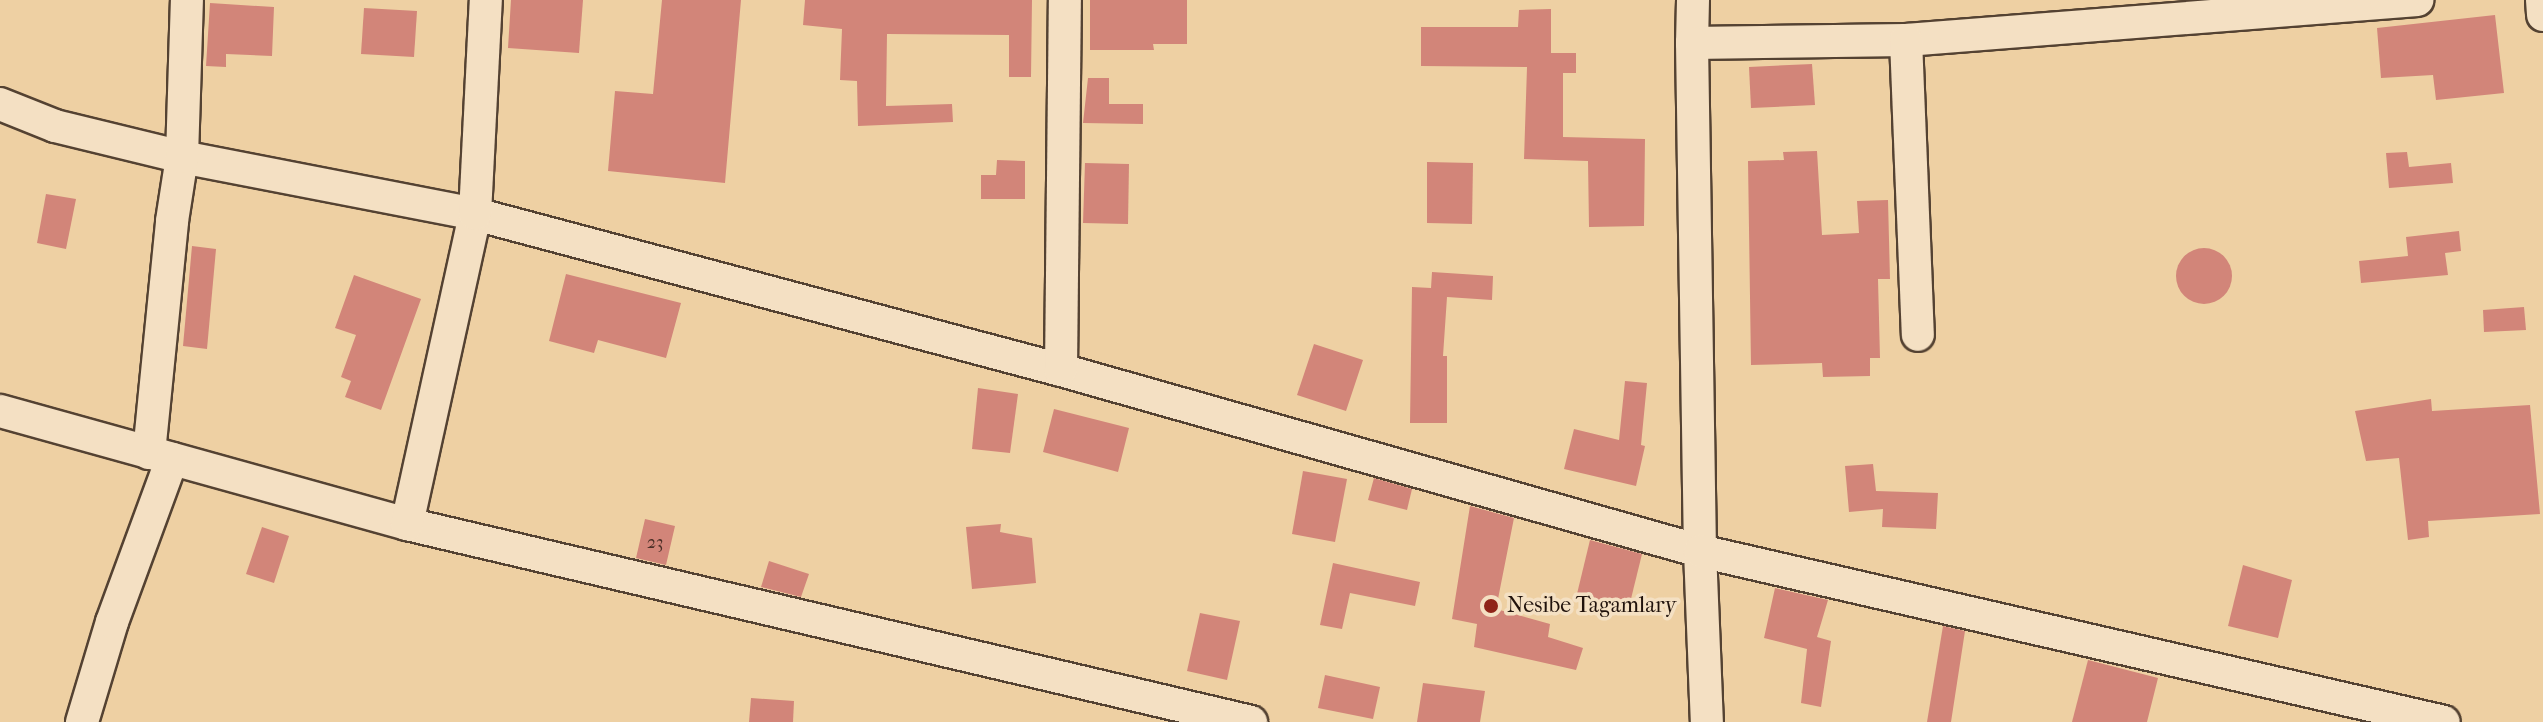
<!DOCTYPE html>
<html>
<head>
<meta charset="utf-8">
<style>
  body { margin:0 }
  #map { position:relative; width:2543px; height:722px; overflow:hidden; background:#eed0a3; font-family:"IM FELL French Canon",serif }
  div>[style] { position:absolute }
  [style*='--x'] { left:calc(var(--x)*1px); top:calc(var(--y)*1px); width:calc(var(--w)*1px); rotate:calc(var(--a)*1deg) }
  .building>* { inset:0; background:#d28579 }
  .round { border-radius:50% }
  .roads { filter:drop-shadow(2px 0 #544232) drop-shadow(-2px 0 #544232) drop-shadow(0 2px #544232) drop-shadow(0 -2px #544232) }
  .minor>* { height:32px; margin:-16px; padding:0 16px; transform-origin:16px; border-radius:16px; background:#f4e0c3 }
  .dots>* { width:22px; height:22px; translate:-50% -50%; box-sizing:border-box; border:4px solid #f4e0c3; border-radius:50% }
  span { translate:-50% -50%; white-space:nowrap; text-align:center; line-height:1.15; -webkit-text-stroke:7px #f4e0c3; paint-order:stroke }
  .number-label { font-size:18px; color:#4c2f27 }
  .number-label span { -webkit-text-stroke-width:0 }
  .poi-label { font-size:22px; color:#20120c }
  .left { translate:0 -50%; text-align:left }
</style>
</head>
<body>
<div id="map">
  <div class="building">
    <i style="clip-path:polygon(511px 0,583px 0,579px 53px,508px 48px)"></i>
    <i style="clip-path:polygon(662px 0,741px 0,725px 183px,608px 171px,615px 91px,653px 94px)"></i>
    <i style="clip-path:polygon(805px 0,1032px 0,1031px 77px,1009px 77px,1009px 35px,887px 34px,886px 106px,952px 104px,953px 122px,858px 126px,857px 81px,840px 80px,842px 29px,803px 25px)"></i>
    <i style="clip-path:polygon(1090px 0,1187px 0,1187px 44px,1153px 44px,1154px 50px,1090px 50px)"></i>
    <i style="clip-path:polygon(210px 3px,274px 7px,272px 56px,226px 54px,226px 67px,206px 66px)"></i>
    <i style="clip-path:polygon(364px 8px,417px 11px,414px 57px,361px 54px)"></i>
    <i style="clip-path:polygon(1551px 9px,1551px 53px,1576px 53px,1576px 73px,1563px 73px,1563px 137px,1645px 139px,1644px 226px,1589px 227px,1588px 161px,1524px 159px,1527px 67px,1421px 66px,1421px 27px,1518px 27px,1519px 10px)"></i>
    <i style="clip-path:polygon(2495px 15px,2504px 93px,2436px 100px,2433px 75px,2381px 78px,2377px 28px)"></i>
    <i style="clip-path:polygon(1812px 64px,1815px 105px,1751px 108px,1749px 67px)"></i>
    <i style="clip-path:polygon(1088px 78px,1109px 78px,1109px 104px,1143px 104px,1143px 124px,1083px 123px)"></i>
    <i style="clip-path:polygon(1817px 151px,1822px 235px,1859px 233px,1857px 201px,1888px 200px,1890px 279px,1878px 279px,1880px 358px,1870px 358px,1870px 376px,1823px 377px,1822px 363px,1751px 365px,1748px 161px,1784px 160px,1783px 152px)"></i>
    <i style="clip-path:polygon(2407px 152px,2409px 167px,2451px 163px,2453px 183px,2389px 188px,2386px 153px)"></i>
    <i style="clip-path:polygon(997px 160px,1025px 161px,1025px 199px,981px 199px,981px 175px,996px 175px)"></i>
    <i style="clip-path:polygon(1427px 162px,1473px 163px,1472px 224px,1427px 223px)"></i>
    <i style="clip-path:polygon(1085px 163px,1129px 164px,1128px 224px,1083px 223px)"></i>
    <i style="clip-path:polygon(46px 194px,76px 199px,66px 249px,37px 243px)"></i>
    <i style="clip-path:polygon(2459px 231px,2461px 251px,2445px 253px,2448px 275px,2361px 283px,2359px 261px,2408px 256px,2406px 237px)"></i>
    <i style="clip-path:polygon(192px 246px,216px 249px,207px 349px,183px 346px)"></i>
    <i class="round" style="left:2176px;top:248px;width:56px;height:56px"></i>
    <i style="clip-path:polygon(1432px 272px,1493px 276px,1492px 300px,1447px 297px,1443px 356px,1447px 356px,1447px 423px,1410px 423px,1412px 287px,1431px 288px)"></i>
    <i style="clip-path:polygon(566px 274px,681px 303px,666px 358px,598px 340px,594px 353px,549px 341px)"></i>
    <i style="clip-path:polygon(354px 275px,421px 299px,381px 410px,345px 397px,351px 381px,341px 377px,356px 335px,335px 328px)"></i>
    <i style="clip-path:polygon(2524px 307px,2526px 330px,2484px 332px,2483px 310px)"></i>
    <i style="clip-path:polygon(1314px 344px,1363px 360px,1346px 411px,1297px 395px)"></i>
    <i style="clip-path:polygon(1625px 381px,1647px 383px,1641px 445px,1645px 446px,1636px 486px,1564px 469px,1574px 429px,1619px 440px)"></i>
    <i style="clip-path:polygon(978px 388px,1018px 394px,1010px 453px,972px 449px)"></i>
    <i style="clip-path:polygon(2431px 399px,2432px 411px,2530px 405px,2540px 514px,2428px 521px,2429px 537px,2408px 540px,2399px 458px,2366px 461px,2355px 411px)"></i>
    <i style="clip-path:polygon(1054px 409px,1129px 428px,1118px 472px,1043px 452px)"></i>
    <i style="clip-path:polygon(1873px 464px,1876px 491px,1938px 493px,1936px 529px,1882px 527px,1883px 509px,1849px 512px,1845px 466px)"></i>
    <i style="clip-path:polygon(1303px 471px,1347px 479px,1335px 542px,1292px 534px)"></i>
    <i style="clip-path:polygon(1374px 478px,1412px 489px,1407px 510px,1368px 500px)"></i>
    <i style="clip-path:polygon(1470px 506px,1514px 518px,1496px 609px,1550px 624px,1548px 637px,1583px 648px,1576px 670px,1474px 647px,1477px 624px,1452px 619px)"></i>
    <i style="clip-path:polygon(645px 519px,675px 526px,666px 565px,636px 558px)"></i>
    <i style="clip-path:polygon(1001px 524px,1000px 532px,1032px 538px,1036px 583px,972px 589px,966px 527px)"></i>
    <i style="clip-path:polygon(262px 527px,289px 536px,274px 583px,246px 574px)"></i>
    <i style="clip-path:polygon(1590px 540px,1642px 554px,1628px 611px,1576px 598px)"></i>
    <i style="clip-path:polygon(769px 561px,809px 574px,801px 597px,761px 587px)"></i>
    <i style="clip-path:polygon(1333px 563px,1420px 582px,1415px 606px,1350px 593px,1342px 629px,1320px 625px)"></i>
    <i style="clip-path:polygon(2243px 565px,2292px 580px,2278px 638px,2228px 626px)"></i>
    <i style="clip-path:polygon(1775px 588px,1828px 600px,1817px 637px,1831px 641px,1821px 707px,1801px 703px,1807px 649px,1764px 638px)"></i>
    <i style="clip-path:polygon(1200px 613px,1240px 621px,1227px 680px,1187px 671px)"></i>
    <i style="clip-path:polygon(1943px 626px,1965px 631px,1951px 722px,1927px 722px)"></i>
    <i style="clip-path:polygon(2088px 660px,2158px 678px,2147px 722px,2072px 722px)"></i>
    <i style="clip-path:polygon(1325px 675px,1380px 687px,1373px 719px,1318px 708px)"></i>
    <i style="clip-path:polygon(1423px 683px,1485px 691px,1480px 722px,1417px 722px)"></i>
    <i style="clip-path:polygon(751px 698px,794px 701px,793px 722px,749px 722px)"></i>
  </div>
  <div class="roads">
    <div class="minor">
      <i style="--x:1693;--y:0;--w:43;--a:91.3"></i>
      <i style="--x:1692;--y:43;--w:214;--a:-0.8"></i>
      <i style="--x:1906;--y:40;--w:513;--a:-4.48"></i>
      <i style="--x:2542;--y:0;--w:15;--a:86"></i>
      <i style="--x:1906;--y:40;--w:295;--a:87.7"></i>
      <i style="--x:1692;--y:43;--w:508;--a:89.1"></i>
      <i style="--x:1700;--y:551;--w:171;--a:87.7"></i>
      <i style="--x:0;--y:104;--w:59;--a:21.8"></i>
      <i style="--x:55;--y:126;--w:131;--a:13.7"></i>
      <i style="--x:182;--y:157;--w:298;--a:11"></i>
      <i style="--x:475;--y:214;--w:606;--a:14.91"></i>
      <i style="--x:1061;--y:370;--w:664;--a:15.82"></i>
      <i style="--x:1700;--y:551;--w:763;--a:12.94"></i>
      <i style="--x:1061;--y:370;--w:370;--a:-89.4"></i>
      <i style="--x:0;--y:411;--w:422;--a:15.5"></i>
      <i style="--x:407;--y:524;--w:867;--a:13.2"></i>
      <i style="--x:149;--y:453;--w:233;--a:-84.3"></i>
      <i style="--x:172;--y:221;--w:65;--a:-81.1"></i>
      <i style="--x:182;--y:157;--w:157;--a:-88.2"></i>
      <i style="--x:407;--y:524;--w:317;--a:-77.6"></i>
      <i style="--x:475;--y:214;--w:214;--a:-87.1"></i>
      <i style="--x:82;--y:722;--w:104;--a:-73.3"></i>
      <i style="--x:112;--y:622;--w:174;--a:-69.8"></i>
    </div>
  </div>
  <div class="dots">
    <i style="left:1491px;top:606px;background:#8f2418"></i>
  </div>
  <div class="number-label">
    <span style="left:655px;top:543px">23</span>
  </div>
  <div class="poi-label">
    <span class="left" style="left:1507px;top:606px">Nesibe Tagamlary</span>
  </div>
</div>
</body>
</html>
